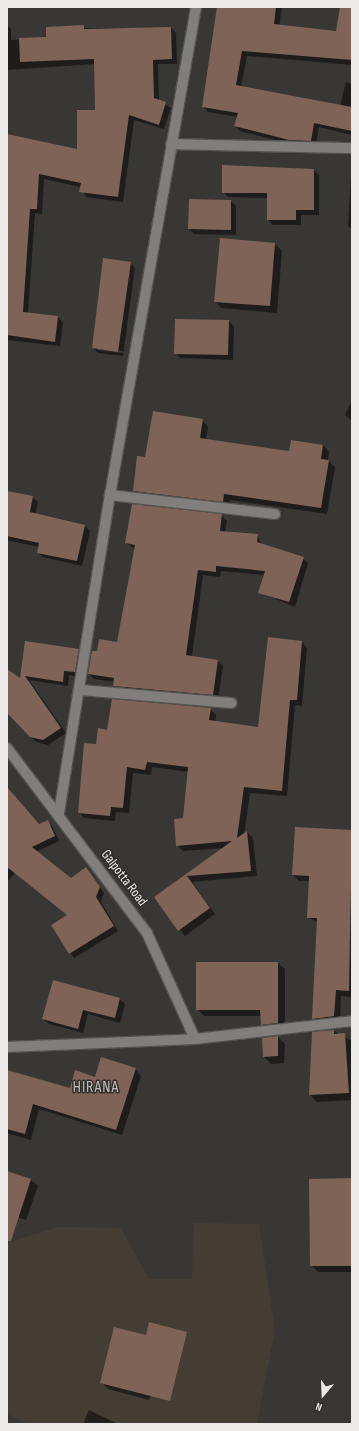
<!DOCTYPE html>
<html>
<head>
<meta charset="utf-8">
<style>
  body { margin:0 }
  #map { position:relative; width:359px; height:1431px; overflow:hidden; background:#393734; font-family:"Sofia Sans Condensed",sans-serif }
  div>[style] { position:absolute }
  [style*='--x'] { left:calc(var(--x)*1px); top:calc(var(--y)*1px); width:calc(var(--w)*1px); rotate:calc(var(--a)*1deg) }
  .built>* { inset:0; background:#433d34 }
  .shadow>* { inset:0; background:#0007 }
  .building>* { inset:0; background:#7e6356 }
  .roads { filter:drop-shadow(1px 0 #555350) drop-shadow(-1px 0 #555350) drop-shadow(0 1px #555350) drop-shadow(0 -1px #555350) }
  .minor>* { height:10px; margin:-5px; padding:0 5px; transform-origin:5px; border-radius:5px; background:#817e7b }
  span { translate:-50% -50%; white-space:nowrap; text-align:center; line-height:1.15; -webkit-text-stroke:3px #2f2d2a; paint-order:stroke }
  .street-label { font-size:14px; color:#ebeae8 }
  .quarter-label { font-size:16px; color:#c3c0bc; letter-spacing:1px }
  .frame { position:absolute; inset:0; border:8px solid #ebeae8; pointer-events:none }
  .north { position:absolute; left:303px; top:1375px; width:40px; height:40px; -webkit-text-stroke:3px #2f2d2a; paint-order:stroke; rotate:199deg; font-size:11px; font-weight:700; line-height:16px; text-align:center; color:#ebeae8 }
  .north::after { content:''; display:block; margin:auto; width:14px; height:18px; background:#ebeae8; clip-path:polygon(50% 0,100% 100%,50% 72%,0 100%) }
</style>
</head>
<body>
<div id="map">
  <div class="built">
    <i style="clip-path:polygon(194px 1223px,259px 1224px,275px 1330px,257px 1424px,29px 1424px,7px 1414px,7px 1243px,58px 1227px,121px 1228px,149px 1279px,192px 1279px)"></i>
  </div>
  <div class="shadow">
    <i style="clip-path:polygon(218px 7px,282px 7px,279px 26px,337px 32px,341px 7px,352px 7px,352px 65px,247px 56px,241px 87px,340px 106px,346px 82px,352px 84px,352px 135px,319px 127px,316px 145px,295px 145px,240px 131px,235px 126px,238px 117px,208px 112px,203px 106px)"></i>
    <i style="clip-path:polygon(7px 25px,11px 29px,11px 40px,47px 38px,47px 28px,171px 28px,176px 33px,177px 64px,158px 64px,159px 101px,171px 108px,164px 129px,134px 120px,123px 202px,86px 197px,81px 187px,44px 179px,42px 214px,35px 213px,28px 313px,58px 317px,63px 322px,60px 346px,7px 340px,7px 135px,78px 150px,96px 111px,95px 64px,7px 70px)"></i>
    <i style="clip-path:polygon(314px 170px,319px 175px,319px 215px,301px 215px,301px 225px,273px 225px,268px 220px,268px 198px,228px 197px,223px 192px)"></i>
    <i style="clip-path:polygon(351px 175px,352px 175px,352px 230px,348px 226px)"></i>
    <i style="clip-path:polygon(190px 200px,231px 201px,236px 206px,236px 235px,194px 234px,189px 229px)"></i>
    <i style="clip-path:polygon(275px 244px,282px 251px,277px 313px,222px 308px,215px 302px)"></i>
    <i style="clip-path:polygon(evenodd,130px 263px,135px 268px,123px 356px,98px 353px,93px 348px,130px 263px,97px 348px,123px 351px,123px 353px,97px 350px,97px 348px)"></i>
    <i style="clip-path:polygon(176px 320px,229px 321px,234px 327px,233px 360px,180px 358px,175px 353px)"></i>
    <i style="clip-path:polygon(352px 400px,352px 421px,345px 415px)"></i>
    <i style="clip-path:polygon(202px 420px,208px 427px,206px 440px,290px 452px,323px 445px,329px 452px,328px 460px,335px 467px,327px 514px,230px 500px,229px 507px,141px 497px,134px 491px,146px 458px)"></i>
    <i style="clip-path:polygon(7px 492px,32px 497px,38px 502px,35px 515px,85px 526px,90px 531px,82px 566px,43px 557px,38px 552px,39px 547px,7px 540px)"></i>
    <i style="clip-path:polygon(221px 515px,227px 521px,225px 532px,257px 535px,262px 545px,303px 558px,308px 563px,295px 607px,259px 592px,265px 575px,221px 571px,220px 577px,203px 575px,192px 656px,218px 661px,223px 666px,218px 700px,119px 691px,115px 682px,94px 679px,89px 674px,98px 653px,118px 643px,135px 549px,126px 543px)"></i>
    <i style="clip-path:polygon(26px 642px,78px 650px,83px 655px,80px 677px,69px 675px,68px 686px,29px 680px,66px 733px,48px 745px,36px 742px,7px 713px,7px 671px,20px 680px)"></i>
    <i style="clip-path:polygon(302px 642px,307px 648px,302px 706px,295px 705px,287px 796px,250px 793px,244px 835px,247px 832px,253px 838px,257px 876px,192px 882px,215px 914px,185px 936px,155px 897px,225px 848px,183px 851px,177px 845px,184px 819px,189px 772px,152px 767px,151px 775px,133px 773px,129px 813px,116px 812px,115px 821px,84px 818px,79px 812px,97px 745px,108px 731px,210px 709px,216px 715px,215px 722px,259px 728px)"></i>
    <i style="clip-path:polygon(7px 790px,39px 825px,47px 821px,52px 826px,59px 841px,36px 852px,71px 879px,86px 868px,104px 893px,101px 902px,118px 931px,74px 958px,70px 953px,68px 915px,15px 873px,7px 882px)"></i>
    <i style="clip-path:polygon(296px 828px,352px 831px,352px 997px,341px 996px,340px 1022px,319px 1025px,314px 1019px,318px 923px,308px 917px,309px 881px,299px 881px,293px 875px)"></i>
    <i style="clip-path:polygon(278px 963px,285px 969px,285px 1030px,269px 1031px,262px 1024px,262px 1016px,204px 1016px,197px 1009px)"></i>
    <i style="clip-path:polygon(54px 981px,120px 999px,125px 1004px,120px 1023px,88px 1014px,83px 1033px,49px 1024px,43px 1019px)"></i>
    <i style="clip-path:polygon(334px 1031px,352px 1041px,352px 1100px,317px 1102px,310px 1095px)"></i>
    <i style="clip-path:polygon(278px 1037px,285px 1044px,284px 1063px,271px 1064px,264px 1057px)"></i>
    <i style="clip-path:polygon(135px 1069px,141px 1076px,122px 1135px,39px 1109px,31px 1140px,7px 1133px,7px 1078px,71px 1089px,96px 1078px)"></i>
    <i style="clip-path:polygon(7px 1172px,31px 1180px,38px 1186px,26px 1220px,7px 1214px)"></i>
    <i style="clip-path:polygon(352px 1180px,352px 1272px,318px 1272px,311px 1265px)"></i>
    <i style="clip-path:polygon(147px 1336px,179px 1336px,149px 1400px,108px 1389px,101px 1382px)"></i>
    <i style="clip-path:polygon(89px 1410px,118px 1424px,83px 1424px)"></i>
  </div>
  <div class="building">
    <i style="clip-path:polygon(217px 7px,276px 7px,274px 24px,336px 31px,340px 7px,352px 7px,352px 60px,242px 51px,236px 85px,352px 107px,352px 131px,314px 123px,311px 141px,289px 140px,234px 126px,238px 113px,202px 107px)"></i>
    <i style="clip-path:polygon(84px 25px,84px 29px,171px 27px,172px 59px,153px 60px,154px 98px,166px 102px,159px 125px,129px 115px,118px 197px,79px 192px,81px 183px,39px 174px,37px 209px,30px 209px,23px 312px,58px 316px,55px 342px,7px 335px,7px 134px,77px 149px,77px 110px,95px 110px,94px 59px,20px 62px,19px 38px,46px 37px,46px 27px)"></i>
    <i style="clip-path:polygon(222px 165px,314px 169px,314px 210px,296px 210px,296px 220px,267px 220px,267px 193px,222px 193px)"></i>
    <i style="clip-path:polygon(189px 199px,231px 200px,231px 230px,188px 229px)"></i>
    <i style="clip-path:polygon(220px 238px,275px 243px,270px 306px,214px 302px)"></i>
    <i style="clip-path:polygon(103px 258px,131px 262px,118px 352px,92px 348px)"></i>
    <i style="clip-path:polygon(175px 319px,229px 320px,228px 355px,174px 354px)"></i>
    <i style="clip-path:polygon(153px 411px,203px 419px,200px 438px,289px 451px,291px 440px,323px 445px,321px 459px,329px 460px,321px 508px,224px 494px,223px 502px,133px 491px,137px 456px,145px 457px)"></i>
    <i style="clip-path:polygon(7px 491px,33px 496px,30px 512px,85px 525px,77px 561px,37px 553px,39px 543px,7px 536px)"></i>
    <i style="clip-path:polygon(132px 504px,222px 514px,220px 531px,258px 534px,257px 542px,304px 557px,289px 602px,258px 593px,265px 571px,216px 566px,216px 572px,198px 570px,186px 655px,218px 660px,213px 695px,113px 686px,114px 678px,88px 674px,92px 651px,97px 651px,99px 639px,117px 642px,135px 545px,125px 543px)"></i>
    <i style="clip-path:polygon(268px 637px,302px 641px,297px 700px,290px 700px,282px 791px,244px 787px,237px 838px,247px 831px,251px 871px,187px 876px,210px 908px,178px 931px,154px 897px,232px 841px,176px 846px,174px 819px,183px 818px,188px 767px,147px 762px,145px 770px,127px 767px,123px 808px,111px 807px,110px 816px,78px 813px,84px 743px,96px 744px,98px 728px,107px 730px,112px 699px,211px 708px,209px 720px,258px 727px)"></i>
    <i style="clip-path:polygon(25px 641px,79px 649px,75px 672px,64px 671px,63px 682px,25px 676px,61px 728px,43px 740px,30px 737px,7px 713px,7px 669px,20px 678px)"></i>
    <i style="clip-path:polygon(7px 787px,39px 824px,48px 820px,55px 836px,32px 847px,71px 878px,86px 867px,100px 887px,96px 897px,114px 926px,69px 954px,51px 925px,67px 915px,7px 867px)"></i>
    <i style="clip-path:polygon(295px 827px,352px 830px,349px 991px,336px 990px,334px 1016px,312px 1019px,317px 918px,307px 918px,309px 876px,292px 875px)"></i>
    <i style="clip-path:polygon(196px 962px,278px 962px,278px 1023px,261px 1025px,260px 1010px,196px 1010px)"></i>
    <i style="clip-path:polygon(53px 980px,120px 998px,115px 1018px,83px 1010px,78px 1029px,42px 1019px)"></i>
    <i style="clip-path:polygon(334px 1030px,334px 1034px,345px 1033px,349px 1093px,309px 1095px,312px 1032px)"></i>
    <i style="clip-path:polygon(278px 1036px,278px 1056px,263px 1057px,262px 1038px)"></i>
    <i style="clip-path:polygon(101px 1057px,136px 1068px,116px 1130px,33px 1104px,25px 1134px,7px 1129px,7px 1070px,70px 1088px,75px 1070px,95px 1077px)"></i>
    <i style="clip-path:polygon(7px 1171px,31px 1179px,11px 1241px,7px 1241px)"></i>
    <i style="clip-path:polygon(352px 1178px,352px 1266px,310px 1266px,309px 1179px)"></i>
    <i style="clip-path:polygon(149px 1322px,187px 1332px,170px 1401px,100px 1383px,114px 1327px,146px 1335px)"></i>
  </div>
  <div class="roads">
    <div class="minor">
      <i style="--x:171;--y:144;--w:181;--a:1.3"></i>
      <i style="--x:110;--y:495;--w:166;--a:6.6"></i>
      <i style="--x:80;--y:690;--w:152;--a:4.9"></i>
      <i style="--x:7;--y:748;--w:232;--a:52.9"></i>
      <i style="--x:147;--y:933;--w:116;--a:65.6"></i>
      <i style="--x:59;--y:813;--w:322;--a:-80.9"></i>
      <i style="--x:110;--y:495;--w:496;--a:-80"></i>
      <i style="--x:7;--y:1047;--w:188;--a:-2.4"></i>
      <i style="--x:195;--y:1039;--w:158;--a:-6.5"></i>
    </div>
  </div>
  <div class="street-label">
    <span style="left:124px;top:878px;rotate:53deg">Galpotta Road</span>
  </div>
  <div class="quarter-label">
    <span style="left:96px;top:1088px">HIRANA</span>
  </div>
  <div class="frame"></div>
  <div class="north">N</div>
</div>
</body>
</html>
